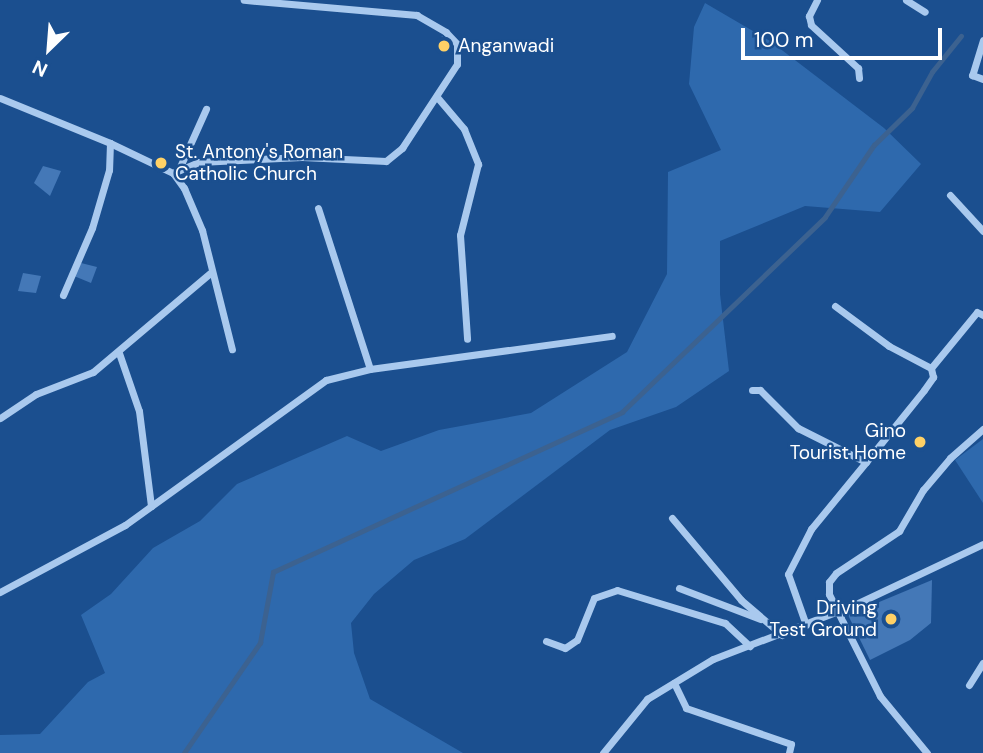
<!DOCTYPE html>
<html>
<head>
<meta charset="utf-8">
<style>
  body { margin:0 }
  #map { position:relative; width:983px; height:753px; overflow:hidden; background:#1b4f8f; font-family:"DM Sans",sans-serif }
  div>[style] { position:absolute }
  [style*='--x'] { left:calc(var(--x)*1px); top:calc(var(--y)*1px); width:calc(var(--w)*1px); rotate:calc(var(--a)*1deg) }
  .green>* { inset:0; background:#2e69ad }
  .stream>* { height:4.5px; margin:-2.25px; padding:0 2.25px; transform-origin:2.25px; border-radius:2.25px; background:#3c6290 }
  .building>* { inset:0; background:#4478b7 }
  .minor>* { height:7px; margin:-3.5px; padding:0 3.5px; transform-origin:3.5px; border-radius:3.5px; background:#a9c9ee }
  .dots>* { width:19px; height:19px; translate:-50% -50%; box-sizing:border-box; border:4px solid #1b4f8f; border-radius:50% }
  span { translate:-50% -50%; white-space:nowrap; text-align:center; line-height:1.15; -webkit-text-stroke:5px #1b4f8f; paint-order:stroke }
  .poi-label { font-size:19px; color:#fff }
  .left { translate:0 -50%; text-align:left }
  .right { translate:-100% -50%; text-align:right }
  .north { position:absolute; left:14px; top:14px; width:70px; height:70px; -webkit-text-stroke:5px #1b4f8f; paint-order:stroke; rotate:205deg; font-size:19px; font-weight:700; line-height:28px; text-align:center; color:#fff }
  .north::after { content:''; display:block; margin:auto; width:24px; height:32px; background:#fff; clip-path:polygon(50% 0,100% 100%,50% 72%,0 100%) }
  .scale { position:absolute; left:741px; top:28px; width:201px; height:32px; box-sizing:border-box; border:4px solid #fff; border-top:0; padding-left:9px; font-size:21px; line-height:24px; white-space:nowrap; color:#fff; -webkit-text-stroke:5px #1b4f8f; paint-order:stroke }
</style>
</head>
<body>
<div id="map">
  <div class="green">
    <i style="clip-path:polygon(705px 3px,770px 41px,884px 128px,921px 164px,880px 212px,805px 206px,720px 241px,720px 294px,729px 371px,676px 407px,610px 430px,465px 539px,414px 560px,374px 594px,351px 623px,354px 653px,370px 699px,463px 753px,0 753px,0 735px,40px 734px,88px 682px,105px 673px,81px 615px,111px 594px,153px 548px,200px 521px,237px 484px,347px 436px,381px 451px,439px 430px,531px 413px,627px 352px,667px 274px,668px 172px,721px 150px,689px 84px,694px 27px)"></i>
    <i style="clip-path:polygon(983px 439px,983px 503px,955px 460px)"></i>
  </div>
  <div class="stream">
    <i style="--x:184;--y:753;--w:134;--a:-55.4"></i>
    <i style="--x:260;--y:643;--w:72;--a:-79.6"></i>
    <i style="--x:273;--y:572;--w:384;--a:-24.6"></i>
    <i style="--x:622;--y:412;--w:281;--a:-43.8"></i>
    <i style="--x:825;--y:217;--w:87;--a:-55.8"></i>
    <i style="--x:874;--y:145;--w:53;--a:-44.2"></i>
    <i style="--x:912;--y:108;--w:41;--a:-60.9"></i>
    <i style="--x:932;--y:72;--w:46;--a:-51.1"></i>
  </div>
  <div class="building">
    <i style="clip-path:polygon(442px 36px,451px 44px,447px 53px,437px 48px)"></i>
    <i style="clip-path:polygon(43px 166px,61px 171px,50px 196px,34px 183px)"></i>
    <i style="clip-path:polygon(81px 263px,97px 267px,91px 283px,74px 276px)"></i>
    <i style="clip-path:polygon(23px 273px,41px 276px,36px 293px,18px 291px)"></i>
    <i style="clip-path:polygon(932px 580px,931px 623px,910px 640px,870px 660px,848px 615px)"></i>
  </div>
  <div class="minor">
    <i style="--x:817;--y:0;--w:18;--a:117"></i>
    <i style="--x:809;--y:16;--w:9;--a:77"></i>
    <i style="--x:811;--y:25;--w:64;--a:42.5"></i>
    <i style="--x:858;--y:68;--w:10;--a:84"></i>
    <i style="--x:906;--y:0;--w:22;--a:32"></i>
    <i style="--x:983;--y:40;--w:37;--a:107"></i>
    <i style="--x:972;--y:75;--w:12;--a:20"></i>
    <i style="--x:437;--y:97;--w:42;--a:49.8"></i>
    <i style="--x:464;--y:129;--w:38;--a:68"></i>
    <i style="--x:478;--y:164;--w:73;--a:104.2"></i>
    <i style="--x:460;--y:235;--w:104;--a:86.1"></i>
    <i style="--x:0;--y:98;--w:119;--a:22.2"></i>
    <i style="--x:110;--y:143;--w:27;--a:92"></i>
    <i style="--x:109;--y:170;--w:60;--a:106.3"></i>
    <i style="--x:92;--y:228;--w:73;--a:113.4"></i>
    <i style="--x:110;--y:143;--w:70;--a:25.5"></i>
    <i style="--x:173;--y:173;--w:19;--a:54"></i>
    <i style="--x:184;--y:188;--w:46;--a:66.8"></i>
    <i style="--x:202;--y:230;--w:123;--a:75.9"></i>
    <i style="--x:179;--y:169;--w:66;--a:-65.8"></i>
    <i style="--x:173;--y:173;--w:28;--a:-23"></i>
    <i style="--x:199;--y:162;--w:103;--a:-2.8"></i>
    <i style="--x:302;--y:157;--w:84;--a:2.7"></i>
    <i style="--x:386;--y:161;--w:21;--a:-39"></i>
    <i style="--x:402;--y:148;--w:100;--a:-56.8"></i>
    <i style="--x:457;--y:64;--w:20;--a:-90"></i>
    <i style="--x:457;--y:44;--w:16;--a:-133"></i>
    <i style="--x:446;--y:32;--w:34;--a:-150"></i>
    <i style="--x:417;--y:15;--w:174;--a:-175"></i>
    <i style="--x:950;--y:195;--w:49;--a:47.5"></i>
    <i style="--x:318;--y:208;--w:169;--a:72.1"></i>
    <i style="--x:835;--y:306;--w:67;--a:36.5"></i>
    <i style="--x:889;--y:346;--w:47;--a:27.6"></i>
    <i style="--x:119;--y:353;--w:61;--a:71"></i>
    <i style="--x:139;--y:411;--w:96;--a:82.8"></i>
    <i style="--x:752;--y:390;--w:8;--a:0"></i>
    <i style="--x:760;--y:390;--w:54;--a:45"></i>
    <i style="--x:798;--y:428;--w:76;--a:26.6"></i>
    <i style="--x:866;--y:462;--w:92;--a:-51.1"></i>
    <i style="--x:924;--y:390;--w:16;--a:-55"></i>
    <i style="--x:933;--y:377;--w:9;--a:-103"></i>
    <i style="--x:931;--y:368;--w:72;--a:-50.6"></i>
    <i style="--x:977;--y:312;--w:7;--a:27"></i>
    <i style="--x:0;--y:418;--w:43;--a:-33.7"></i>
    <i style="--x:36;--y:394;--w:61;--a:-21.1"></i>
    <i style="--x:93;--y:372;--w:153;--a:-40.2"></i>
    <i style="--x:672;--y:518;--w:107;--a:49.9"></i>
    <i style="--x:741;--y:600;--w:54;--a:40.5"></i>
    <i style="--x:679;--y:588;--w:87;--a:20.9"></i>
    <i style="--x:0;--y:592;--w:142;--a:-28.2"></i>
    <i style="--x:125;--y:525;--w:248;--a:-35.8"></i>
    <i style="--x:326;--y:380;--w:45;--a:-14"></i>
    <i style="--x:370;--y:369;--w:244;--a:-7.8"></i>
    <i style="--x:806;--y:625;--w:54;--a:-109.4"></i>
    <i style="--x:788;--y:574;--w:51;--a:-62.9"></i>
    <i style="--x:811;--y:529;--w:87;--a:-50.6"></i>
    <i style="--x:546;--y:641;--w:20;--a:20"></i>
    <i style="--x:565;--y:648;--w:14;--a:-34"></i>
    <i style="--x:577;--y:640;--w:45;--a:-68"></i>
    <i style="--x:594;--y:598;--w:24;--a:-19"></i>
    <i style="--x:617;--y:590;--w:113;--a:17"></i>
    <i style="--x:725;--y:623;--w:34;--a:43"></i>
    <i style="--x:674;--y:683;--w:28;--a:64"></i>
    <i style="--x:686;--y:708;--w:111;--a:18.9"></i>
    <i style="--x:791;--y:744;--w:9;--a:103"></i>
    <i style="--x:969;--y:685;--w:26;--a:-58"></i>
    <i style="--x:603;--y:753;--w:70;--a:-50.8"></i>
    <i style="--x:647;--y:699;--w:77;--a:-31.2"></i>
    <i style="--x:713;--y:659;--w:153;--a:-21"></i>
    <i style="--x:856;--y:604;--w:140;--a:-25.3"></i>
    <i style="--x:927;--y:753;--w:74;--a:-129.5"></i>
    <i style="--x:880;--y:696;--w:114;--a:-116.6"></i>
    <i style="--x:829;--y:594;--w:12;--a:-90"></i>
    <i style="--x:829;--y:582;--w:11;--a:-52"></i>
    <i style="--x:836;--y:573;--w:76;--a:-33.7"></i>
    <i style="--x:899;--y:531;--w:48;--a:-59.7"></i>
    <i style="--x:923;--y:490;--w:42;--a:-49.8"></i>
    <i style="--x:950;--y:458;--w:44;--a:-41.3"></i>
  </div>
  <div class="dots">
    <i style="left:444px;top:46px;background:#ffd166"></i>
    <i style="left:161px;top:163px;background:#ffd166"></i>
    <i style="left:920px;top:442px;background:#ffd166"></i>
    <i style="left:891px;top:619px;background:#ffd166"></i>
  </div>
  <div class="poi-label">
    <span class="left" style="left:458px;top:46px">Anganwadi</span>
    <span class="left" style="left:175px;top:163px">St. Antony's Roman<br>Catholic Church</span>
    <span class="right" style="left:906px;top:442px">Gino<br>Tourist Home</span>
    <span class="right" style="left:877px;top:619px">Driving<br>Test Ground</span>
  </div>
  <div class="north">N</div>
  <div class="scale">100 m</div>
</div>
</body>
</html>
